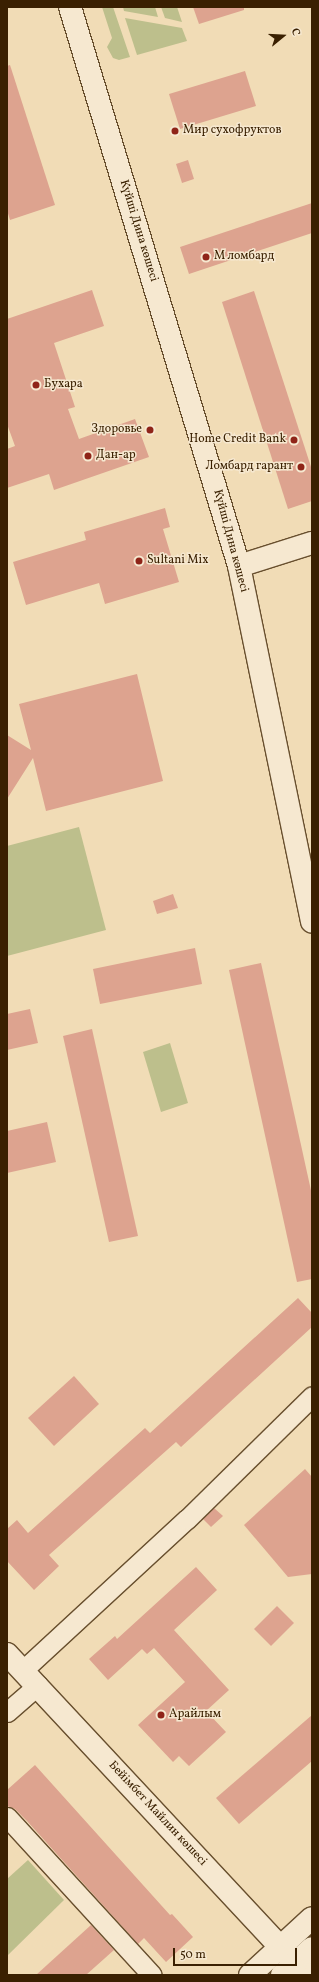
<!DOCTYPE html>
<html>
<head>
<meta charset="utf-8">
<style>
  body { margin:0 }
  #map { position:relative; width:319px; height:1982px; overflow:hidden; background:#f1dcb6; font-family:Vollkorn,serif }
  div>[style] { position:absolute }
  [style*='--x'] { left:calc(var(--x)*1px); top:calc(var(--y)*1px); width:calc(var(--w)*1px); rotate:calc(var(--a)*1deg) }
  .green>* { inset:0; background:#bdbf8c }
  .building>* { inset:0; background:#dda38f }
  .roads { filter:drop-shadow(1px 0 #684f2e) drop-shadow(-1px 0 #684f2e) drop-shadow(0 1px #684f2e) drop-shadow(0 -1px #684f2e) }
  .minor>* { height:19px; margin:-9.5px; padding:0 9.5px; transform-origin:9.5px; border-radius:9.5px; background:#f6e8d0 }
  .tertiary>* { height:22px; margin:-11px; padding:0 11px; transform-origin:11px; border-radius:11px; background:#f6e8d0 }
  .secondary>* { height:22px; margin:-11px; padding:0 11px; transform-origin:11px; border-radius:11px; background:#f6e8d0 }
  .dots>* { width:11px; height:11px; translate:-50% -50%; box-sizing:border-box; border:2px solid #f6e8d0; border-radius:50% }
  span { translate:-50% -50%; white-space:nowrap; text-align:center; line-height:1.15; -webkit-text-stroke:3px #f6e8d0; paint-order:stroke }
  .poi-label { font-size:12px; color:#3a2001 }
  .left { translate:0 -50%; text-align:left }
  .right { translate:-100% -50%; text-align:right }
  .street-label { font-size:12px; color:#3a2001 }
  .frame { position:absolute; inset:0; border:8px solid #3a2001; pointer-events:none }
  .north { position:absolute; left:263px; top:16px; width:40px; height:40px; -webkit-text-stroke:3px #f6e8d0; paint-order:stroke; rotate:72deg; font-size:11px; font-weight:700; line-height:16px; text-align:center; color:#3a2001 }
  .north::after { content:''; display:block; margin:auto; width:14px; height:18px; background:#3a2001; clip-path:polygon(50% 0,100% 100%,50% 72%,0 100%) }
  .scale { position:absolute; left:173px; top:1948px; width:124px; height:18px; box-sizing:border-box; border:2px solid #3a2001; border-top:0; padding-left:5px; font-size:12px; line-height:14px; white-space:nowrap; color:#3a2001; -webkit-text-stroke:3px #f6e8d0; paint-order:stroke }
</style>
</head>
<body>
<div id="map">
  <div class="green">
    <i style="clip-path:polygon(102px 7px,113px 7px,130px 57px,119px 60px,113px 58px,107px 47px,112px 38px)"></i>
    <i style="clip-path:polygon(123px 7px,155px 7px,158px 17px,124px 11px)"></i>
    <i style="clip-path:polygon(161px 7px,177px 7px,182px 22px,165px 18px)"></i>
    <i style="clip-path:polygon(125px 18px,182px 28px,187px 41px,137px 55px)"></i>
    <i style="clip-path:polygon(79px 827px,106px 930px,7px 956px,7px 846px)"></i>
    <i style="clip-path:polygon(170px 1043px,188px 1103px,161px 1112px,143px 1052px)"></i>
    <i style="clip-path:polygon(28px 1860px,64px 1900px,7px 1956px,7px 1879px)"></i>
  </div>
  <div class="building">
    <i style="clip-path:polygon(193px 7px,244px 7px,244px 10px,199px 24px)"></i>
    <i style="clip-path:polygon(10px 65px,55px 205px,10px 220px,7px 210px,7px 66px)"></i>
    <i style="clip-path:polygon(245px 71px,256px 106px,180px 129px,169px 94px)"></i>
    <i style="clip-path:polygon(188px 160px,194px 179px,182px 183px,176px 164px)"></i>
    <i style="clip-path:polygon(312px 203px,312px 233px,189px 274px,180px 247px)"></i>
    <i style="clip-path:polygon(92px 290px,104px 326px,54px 343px,75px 407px,68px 409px,79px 439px,135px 419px,149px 457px,54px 490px,49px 474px,7px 488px,7px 449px,15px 446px,7px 424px,7px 319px)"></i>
    <i style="clip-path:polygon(254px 291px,312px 470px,312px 501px,288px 509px,222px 302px)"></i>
    <i style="clip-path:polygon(165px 508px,170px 527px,163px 529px,179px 582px,105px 604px,99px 583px,26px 605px,13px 562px,86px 540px,84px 532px)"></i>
    <i style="clip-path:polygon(137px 674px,163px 781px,46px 811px,33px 758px,7px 799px,7px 735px,31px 750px,19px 704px)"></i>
    <i style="clip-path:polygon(173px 894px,178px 908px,157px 914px,153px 901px)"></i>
    <i style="clip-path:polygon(195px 948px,202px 984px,100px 1004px,93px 969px)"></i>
    <i style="clip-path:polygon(261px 963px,312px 1195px,312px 1279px,297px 1282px,229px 970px)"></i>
    <i style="clip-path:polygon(30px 1009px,38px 1043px,7px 1050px,7px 1014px)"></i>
    <i style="clip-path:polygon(92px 1029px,138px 1236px,109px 1242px,63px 1036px)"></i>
    <i style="clip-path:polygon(47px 1122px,56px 1162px,7px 1173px,7px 1131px)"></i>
    <i style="clip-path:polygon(298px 1298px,312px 1313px,312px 1327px,181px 1447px,176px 1442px,49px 1555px,59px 1566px,34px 1590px,7px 1561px,7px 1529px,17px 1520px,28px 1533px,145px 1428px,150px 1433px)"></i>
    <i style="clip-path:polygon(74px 1376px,99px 1404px,54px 1446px,28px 1418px)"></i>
    <i style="clip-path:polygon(305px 1469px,312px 1477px,312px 1574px,288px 1577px,244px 1525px)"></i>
    <i style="clip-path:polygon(214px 1508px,223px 1516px,211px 1527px,203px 1519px)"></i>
    <i style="clip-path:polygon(196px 1567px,217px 1590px,174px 1630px,229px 1690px,206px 1711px,226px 1732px,189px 1766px,179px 1756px,173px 1762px,138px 1725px,185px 1682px,154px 1648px,147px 1654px,142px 1649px,108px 1680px,89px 1659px,115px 1636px,117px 1639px)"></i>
    <i style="clip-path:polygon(277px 1606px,294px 1623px,271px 1646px,254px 1629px)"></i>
    <i style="clip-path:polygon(312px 1715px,312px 1761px,239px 1824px,216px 1798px)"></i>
    <i style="clip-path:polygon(35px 1765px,170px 1915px,172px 1914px,193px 1937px,166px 1962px,144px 1938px,138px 1944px,27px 1821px,15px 1809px,7px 1806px,7px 1790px)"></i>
    <i style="clip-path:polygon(91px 1925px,114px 1950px,86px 1975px,36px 1975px)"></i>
  </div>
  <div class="roads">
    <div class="minor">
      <i style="--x:22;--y:1671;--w:224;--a:-42.7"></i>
      <i style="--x:187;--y:1519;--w:175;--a:-44.5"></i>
      <i style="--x:7;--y:1712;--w:41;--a:-41.1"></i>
      <i style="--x:7;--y:1817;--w:214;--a:47.5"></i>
    </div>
    <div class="tertiary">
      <i style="--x:70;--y:7;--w:584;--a:73.18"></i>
      <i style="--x:239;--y:566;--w:363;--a:78.4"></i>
      <i style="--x:239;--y:566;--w:77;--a:-17.5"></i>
      <i style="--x:7;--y:1654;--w:439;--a:47"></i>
    </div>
    <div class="secondary">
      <i style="--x:250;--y:1975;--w:84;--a:-42.6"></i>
      <i style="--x:282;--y:1975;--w:40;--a:-42"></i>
    </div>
  </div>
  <div class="dots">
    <i style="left:175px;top:131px;background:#8f2418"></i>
    <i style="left:206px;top:257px;background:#8f2418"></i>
    <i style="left:36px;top:385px;background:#8f2418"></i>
    <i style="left:150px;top:430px;background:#8f2418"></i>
    <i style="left:294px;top:440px;background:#8f2418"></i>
    <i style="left:88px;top:456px;background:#8f2418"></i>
    <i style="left:301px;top:467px;background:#8f2418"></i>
    <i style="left:139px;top:561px;background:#8f2418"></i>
    <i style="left:161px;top:1715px;background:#8f2418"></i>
  </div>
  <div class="poi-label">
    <span class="left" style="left:183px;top:131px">Мир сухофруктов</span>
    <span class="left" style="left:214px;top:257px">М ломбард</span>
    <span class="left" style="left:44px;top:385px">Бухара</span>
    <span class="right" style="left:142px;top:430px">Здоровье</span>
    <span class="right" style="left:286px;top:440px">Home Credit Bank</span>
    <span class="left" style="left:96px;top:456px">Дан-ар</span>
    <span class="right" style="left:293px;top:467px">Ломбард гарант</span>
    <span class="left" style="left:147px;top:561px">Sultani Mix</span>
    <span class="left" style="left:169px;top:1715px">Арайлым</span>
  </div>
  <div class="street-label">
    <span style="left:138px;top:231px;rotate:73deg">Күйші Дина көшесі</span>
    <span style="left:230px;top:541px;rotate:75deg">Күйші Дина көшесі</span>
    <span style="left:157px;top:1814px;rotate:47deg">Бейімбет Майлин көшесі</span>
  </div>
  <div class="frame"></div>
  <div class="north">С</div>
  <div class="scale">50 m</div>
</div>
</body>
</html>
